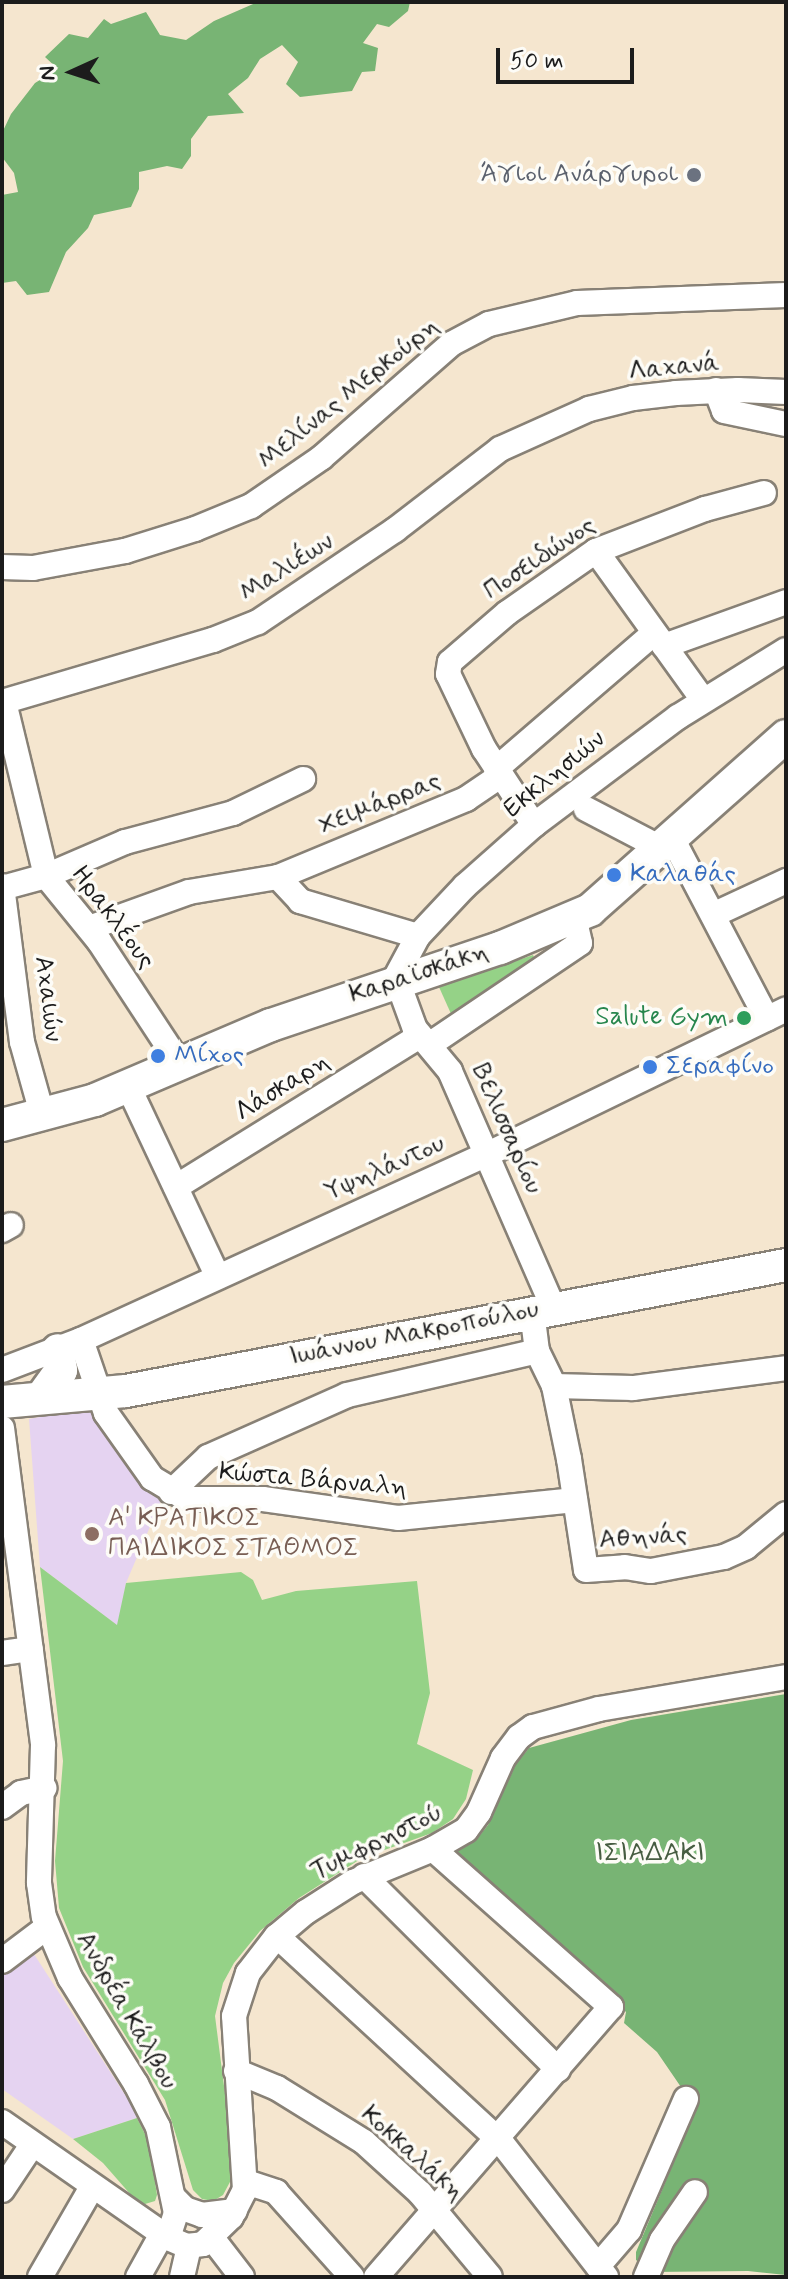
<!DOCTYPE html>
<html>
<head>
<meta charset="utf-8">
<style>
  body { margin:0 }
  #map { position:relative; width:788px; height:2279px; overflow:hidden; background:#f5e6cf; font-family:Mynerve,sans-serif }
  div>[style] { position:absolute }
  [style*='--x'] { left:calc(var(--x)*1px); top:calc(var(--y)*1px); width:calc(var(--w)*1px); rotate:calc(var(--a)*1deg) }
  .built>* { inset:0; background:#e5d3f1 }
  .green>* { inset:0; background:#95d287 }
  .forest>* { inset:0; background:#78b474 }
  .roads { filter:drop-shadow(2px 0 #888176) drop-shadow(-2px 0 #888176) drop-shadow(0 2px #888176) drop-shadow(0 -2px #888176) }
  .minor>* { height:24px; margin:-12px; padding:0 12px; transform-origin:12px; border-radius:12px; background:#fff }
  .major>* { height:32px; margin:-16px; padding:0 16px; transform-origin:16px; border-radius:16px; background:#fff }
  .dots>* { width:22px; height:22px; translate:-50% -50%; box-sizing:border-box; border:4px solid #fdfcf7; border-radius:50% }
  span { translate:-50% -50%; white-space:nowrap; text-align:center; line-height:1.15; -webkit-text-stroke:7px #fdfcf7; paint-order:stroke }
  .worship-label { font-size:26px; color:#5b616d }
  .right { translate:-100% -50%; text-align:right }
  .street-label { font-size:26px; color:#1c1c1c }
  .shop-label { font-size:26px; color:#366cbe }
  .left { translate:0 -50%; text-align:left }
  .leisure-label { font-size:26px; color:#27864d }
  .education-label { font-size:26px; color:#785e54 }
  .park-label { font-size:26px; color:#465c41 }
  .frame { position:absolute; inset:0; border:4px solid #1c1c1c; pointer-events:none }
  .north { position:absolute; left:32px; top:32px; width:80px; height:80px; -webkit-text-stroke:6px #fdfcf7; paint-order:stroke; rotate:267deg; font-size:22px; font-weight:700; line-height:32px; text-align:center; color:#1c1c1c }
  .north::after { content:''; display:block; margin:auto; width:28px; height:36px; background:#1c1c1c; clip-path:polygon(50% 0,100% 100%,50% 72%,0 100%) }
  .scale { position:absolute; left:496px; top:48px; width:138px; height:36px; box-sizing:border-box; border:4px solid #1c1c1c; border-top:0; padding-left:10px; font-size:24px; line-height:28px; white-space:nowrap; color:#1c1c1c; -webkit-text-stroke:6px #fdfcf7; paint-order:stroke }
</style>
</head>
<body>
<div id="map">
  <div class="built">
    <i style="clip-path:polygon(88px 1408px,161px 1501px,126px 1583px,118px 1626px,40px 1567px,29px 1419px)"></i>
    <i style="clip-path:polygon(32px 1951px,131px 2104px,137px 2118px,73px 2139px,2px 2089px,2px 1974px)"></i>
  </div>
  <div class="green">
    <i style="clip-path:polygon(533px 955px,536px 961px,452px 1016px,439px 987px)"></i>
    <i style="clip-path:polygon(40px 1567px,117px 1625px,126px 1583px,241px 1572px,253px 1580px,262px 1600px,296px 1591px,417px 1581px,430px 1693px,417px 1744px,473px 1770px,466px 1799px,453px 1819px,432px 1833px,362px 1858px,299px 1898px,260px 1931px,234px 1963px,223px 1983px,215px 2016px,232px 2148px,231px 2180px,223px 2195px,213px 2201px,202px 2199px,193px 2190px,165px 2100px,83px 1967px,59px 1908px,55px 1861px,63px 1761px)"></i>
    <i style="clip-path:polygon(137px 2118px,149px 2142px,157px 2195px,155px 2201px,145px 2204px,138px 2203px,103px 2163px,73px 2139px)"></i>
  </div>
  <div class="forest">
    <i style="clip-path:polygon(258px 2px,410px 2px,408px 11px,389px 27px,377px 24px,363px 43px,378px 48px,375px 71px,362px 72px,352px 91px,300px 97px,286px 84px,298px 62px,282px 45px,260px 59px,248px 78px,228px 94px,244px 113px,208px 116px,191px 139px,191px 156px,182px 169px,167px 166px,139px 172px,139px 189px,131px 207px,94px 215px,88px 228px,66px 252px,49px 292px,27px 295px,16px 281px,2px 283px,2px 195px,18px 192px,14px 173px,2px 157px,2px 133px,11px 114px,35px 83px,58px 69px,45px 57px,69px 34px,88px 38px,104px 19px,111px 24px,146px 12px,160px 35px,186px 40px,214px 21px)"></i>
    <i style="clip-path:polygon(786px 1694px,786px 2275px,748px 2271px,651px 2272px,636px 2260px,636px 2252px,696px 2109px,657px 2052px,624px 2023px,626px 2012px,454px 1853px,476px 1840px,488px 1825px,516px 1764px,529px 1748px,631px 1720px)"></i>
  </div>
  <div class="roads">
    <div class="minor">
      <i style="--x:716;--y:390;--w:22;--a:69"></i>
      <i style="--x:724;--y:411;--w:63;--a:11.8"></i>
      <i style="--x:596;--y:551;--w:183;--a:54.3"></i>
      <i style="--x:2;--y:567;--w:31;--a:2"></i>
      <i style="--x:33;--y:568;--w:94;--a:-10.5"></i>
      <i style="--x:125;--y:551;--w:73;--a:-17.4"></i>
      <i style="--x:195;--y:529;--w:61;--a:-22.3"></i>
      <i style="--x:251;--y:506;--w:85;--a:-34.4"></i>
      <i style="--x:321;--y:458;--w:173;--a:-41.2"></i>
      <i style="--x:451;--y:344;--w:43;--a:-27.8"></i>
      <i style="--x:489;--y:324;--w:90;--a:-13.4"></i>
      <i style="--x:577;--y:303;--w:209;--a:-2.2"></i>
      <i style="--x:664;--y:646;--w:130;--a:-19.8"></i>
      <i style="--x:2;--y:702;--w:220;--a:-16.4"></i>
      <i style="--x:213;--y:640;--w:48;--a:-21.8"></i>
      <i style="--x:258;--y:622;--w:165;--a:-33.9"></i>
      <i style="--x:395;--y:530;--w:133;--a:-37.6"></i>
      <i style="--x:500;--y:449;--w:98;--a:-24.2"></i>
      <i style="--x:589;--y:409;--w:45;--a:-14"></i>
      <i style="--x:633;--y:398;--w:43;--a:-6.6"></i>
      <i style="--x:676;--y:393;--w:62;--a:-2.8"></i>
      <i style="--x:738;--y:390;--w:48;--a:2.4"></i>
      <i style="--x:4;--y:702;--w:179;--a:76.4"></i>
      <i style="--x:46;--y:876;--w:84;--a:50.8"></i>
      <i style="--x:99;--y:941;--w:146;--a:56.7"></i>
      <i style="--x:496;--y:769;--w:208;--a:-40.7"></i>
      <i style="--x:586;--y:809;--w:85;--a:27.5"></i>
      <i style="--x:534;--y:825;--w:91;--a:-123.3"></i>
      <i style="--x:484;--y:749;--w:83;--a:-115.6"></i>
      <i style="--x:448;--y:674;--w:12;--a:-81"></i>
      <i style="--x:450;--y:662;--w:75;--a:-40.7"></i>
      <i style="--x:507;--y:613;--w:108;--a:-34.9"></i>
      <i style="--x:596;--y:551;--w:117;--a:-21.1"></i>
      <i style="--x:705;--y:509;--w:61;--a:-15.2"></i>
      <i style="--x:672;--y:838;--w:204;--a:62.3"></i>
      <i style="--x:278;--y:877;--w:33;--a:47"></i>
      <i style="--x:300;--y:901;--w:123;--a:16.5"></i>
      <i style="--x:2;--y:886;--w:157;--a:82.7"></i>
      <i style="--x:22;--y:1042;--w:78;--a:74.4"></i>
      <i style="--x:2;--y:888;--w:46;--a:-15.3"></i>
      <i style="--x:46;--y:876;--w:86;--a:-23.3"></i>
      <i style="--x:125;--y:842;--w:112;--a:-15"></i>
      <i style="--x:233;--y:813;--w:78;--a:-25.9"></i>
      <i style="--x:713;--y:915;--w:81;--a:-25"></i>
      <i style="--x:89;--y:928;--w:106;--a:-19.8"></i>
      <i style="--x:189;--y:892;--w:90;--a:-9.6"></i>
      <i style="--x:278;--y:877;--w:204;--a:-22.5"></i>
      <i style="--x:466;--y:799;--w:41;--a:-34.1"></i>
      <i style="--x:429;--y:1045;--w:182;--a:-34"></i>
      <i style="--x:580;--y:943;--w:26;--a:-103"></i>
      <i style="--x:128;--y:1086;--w:209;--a:64.8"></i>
      <i style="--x:176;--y:1187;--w:287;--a:-31.8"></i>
      <i style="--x:2;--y:1230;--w:10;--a:-29"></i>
      <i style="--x:553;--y:1307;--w:257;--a:-113.6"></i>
      <i style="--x:450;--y:1071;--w:55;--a:-129.8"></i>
      <i style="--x:415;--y:1029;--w:55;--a:-110.1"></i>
      <i style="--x:396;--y:977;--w:47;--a:-61.8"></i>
      <i style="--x:418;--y:936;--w:69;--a:-46.8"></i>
      <i style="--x:465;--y:886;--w:92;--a:-41.5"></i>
      <i style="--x:534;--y:825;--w:180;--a:-36.9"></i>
      <i style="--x:678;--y:717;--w:127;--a:-31.8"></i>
      <i style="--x:532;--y:1311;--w:40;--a:82.9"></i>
      <i style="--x:537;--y:1351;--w:39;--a:64"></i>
      <i style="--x:554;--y:1386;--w:75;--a:78.4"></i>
      <i style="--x:569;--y:1459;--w:112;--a:81.3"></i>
      <i style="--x:586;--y:1570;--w:39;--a:-4"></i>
      <i style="--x:625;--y:1567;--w:26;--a:9"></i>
      <i style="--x:651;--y:1571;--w:74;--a:-10.9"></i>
      <i style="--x:724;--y:1557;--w:24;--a:-24"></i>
      <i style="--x:746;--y:1547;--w:52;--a:-39.5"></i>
      <i style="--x:81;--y:1340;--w:77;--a:71.1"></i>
      <i style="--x:106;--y:1413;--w:80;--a:54.7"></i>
      <i style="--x:152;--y:1478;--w:41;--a:31"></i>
      <i style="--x:187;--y:1499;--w:76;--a:0"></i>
      <i style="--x:263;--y:1499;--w:136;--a:8"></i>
      <i style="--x:398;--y:1518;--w:178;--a:-5.8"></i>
      <i style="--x:2;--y:1370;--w:85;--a:-20.8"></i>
      <i style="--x:81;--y:1340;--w:447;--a:-24.6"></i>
      <i style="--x:488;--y:1154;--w:331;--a:-25.9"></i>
      <i style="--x:554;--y:1386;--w:79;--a:1.5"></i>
      <i style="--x:633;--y:1388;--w:154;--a:-7.4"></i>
      <i style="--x:2;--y:1428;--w:320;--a:82.6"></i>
      <i style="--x:43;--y:1745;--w:138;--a:91.7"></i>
      <i style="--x:39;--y:1883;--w:34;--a:82"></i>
      <i style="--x:44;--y:1917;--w:66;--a:66.9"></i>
      <i style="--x:70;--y:1978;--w:125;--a:58.1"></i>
      <i style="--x:136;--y:2084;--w:48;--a:62.9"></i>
      <i style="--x:158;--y:2127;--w:88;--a:78.2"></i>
      <i style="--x:176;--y:2213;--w:26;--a:108"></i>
      <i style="--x:171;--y:1492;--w:51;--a:-43.4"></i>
      <i style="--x:208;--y:1457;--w:152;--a:-24"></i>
      <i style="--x:347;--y:1395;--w:195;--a:-13"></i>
      <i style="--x:2;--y:1653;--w:29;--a:-8"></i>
      <i style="--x:2;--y:1807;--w:24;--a:-36"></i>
      <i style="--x:21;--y:1793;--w:24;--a:-12"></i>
      <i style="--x:364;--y:1876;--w:274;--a:44.9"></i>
      <i style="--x:277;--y:1936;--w:304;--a:42.6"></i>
      <i style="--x:501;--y:2142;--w:171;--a:52.1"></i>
      <i style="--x:2;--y:1961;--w:56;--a:-37.1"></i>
      <i style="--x:236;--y:2071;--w:44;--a:22.5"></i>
      <i style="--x:277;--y:2088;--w:102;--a:31.8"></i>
      <i style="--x:364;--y:2142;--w:76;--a:42.3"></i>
      <i style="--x:420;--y:2193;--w:109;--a:50.2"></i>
      <i style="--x:2;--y:2122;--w:203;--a:34.9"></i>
      <i style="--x:168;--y:2238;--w:21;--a:23"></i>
      <i style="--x:187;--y:2246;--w:16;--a:-7"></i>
      <i style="--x:203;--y:2244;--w:39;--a:-44"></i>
      <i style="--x:231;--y:2217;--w:30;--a:-63"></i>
      <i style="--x:245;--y:2190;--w:174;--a:-93.6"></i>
      <i style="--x:234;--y:2016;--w:45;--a:-72"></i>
      <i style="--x:248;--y:1973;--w:46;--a:-52.1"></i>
      <i style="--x:276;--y:1937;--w:39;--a:-40"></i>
      <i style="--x:306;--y:1912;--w:56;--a:-32.6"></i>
      <i style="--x:353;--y:1882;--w:87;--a:-22.4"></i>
      <i style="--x:433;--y:1849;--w:38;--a:-30"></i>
      <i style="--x:466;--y:1830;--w:22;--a:-54"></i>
      <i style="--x:479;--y:1812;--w:59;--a:-66"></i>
      <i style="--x:503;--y:1758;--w:26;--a:-53"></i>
      <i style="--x:519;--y:1737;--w:17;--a:-36"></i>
      <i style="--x:533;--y:1727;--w:68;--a:-15.3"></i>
      <i style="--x:599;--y:1709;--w:190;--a:-9.7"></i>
      <i style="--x:246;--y:2182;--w:32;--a:18"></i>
      <i style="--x:276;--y:2192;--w:114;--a:48.2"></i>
      <i style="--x:2;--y:2190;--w:54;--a:-56.3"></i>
      <i style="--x:175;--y:2199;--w:14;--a:45"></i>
      <i style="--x:185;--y:2209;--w:18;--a:19"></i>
      <i style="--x:202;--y:2215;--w:33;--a:-7"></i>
      <i style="--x:212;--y:2238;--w:49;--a:52.4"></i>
      <i style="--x:598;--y:2266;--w:48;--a:-49.3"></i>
      <i style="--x:629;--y:2230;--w:143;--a:-66.5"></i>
      <i style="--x:40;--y:2277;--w:104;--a:-60"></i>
      <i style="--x:138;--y:2277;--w:49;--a:-60.8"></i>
      <i style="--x:182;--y:2277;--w:31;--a:-77"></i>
      <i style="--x:376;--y:2277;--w:358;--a:-49"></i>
      <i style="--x:611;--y:2007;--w:238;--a:-138.4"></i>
      <i style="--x:646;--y:2277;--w:40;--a:-66.6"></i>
      <i style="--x:662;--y:2240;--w:58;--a:-55.5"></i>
    </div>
    <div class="major">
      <i style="--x:2;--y:1125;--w:96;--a:-15"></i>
      <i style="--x:95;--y:1100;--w:191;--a:-23.1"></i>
      <i style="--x:271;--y:1025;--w:242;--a:-18.6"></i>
      <i style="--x:500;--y:948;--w:98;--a:-22.9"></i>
      <i style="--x:590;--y:910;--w:262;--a:-41.6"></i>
      <i style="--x:41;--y:1398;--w:34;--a:-54"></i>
      <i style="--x:61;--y:1370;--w:20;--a:-99"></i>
      <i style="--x:2;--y:1402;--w:124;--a:-5.1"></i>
      <i style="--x:126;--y:1391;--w:672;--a:-10.81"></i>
    </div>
  </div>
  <div class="dots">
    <i style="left:694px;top:175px;background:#6b7280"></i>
    <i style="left:614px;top:875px;background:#3f7fe0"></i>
    <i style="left:744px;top:1018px;background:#2e9e5b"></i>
    <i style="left:158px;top:1056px;background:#3f7fe0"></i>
    <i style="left:650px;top:1067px;background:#3f7fe0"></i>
    <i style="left:92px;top:1534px;background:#8d6e63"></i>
  </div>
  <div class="worship-label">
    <span class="right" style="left:678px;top:175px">Άγιοι Ανάργυροι</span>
  </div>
  <div class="street-label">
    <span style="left:674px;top:368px;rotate:-6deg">Λαχανά</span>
    <span style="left:349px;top:394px;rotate:-39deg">Μελίνας Μερκούρη</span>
    <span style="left:540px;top:559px;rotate:-34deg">Ποσειδώνος</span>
    <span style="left:287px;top:568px;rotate:-32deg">Μαλιέων</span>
    <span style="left:555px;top:775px;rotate:-39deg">Εκκλησιών</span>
    <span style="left:380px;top:804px;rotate:-22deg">Χειμάρρας</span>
    <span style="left:112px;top:918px;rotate:53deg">Ηρακλέους</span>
    <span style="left:419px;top:974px;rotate:-18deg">Καραϊσκάκη</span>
    <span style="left:47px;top:999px;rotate:83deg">Αχαιών</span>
    <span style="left:283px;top:1088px;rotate:-32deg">Λάσκαρη</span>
    <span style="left:506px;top:1129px;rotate:66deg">Βελισσαρίου</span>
    <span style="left:385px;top:1169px;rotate:-24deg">Υψηλάντου</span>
    <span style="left:414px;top:1334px;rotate:-11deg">Ιωάννου Μακροπούλου</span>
    <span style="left:313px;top:1481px;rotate:5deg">Κώστα Βάρναλη</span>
    <span style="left:643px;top:1538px;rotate:-4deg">Αθηνάς</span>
    <span style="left:377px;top:1843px;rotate:-26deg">Τυμφρηστού</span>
    <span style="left:126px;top:2011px;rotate:60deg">Ανδρέα Κάλβου</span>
    <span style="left:412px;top:2154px;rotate:42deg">Κοκκαλάκη</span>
  </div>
  <div class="shop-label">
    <span class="left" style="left:630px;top:875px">Καλαθάς</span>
    <span class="left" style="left:174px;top:1056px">Μίχος</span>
    <span class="left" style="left:666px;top:1067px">Σεραφίνο</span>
  </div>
  <div class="leisure-label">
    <span class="right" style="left:728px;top:1018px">Salute Gym</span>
  </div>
  <div class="education-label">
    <span class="left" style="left:108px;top:1534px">Α' ΚΡΑΤΙΚΟΣ<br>ΠΑΙΔΙΚΟΣ ΣΤΑΘΜΟΣ</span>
  </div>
  <div class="park-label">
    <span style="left:650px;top:1854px">ΙΣΙΑΔΑΚΙ</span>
  </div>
  <div class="frame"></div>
  <div class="north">N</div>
  <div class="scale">50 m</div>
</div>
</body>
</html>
